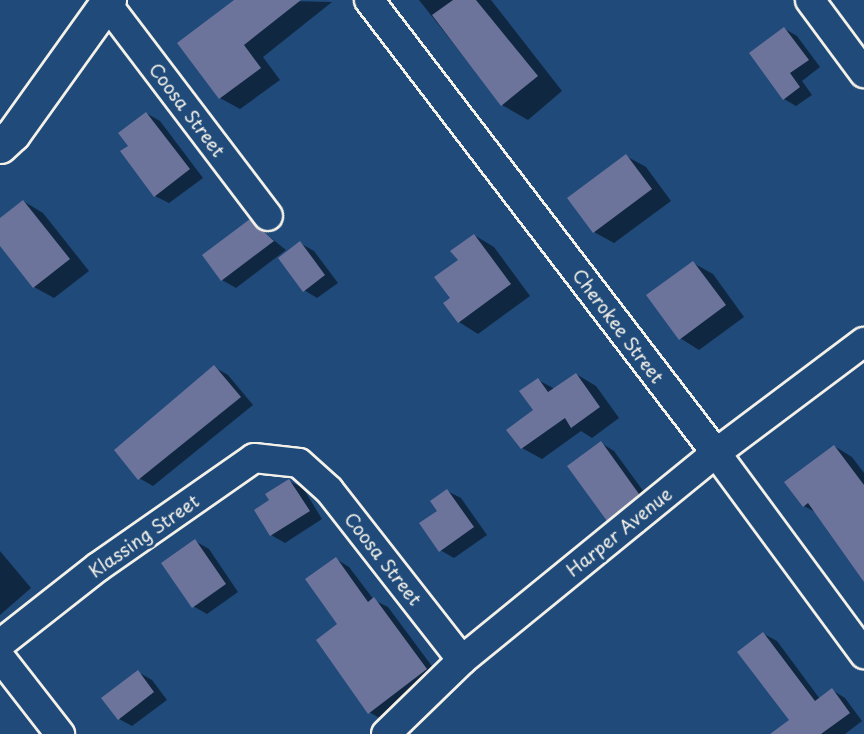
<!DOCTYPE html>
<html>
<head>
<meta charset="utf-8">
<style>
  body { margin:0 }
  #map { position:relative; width:864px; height:734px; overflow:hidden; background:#1f4a7a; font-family:"Playpen Sans",sans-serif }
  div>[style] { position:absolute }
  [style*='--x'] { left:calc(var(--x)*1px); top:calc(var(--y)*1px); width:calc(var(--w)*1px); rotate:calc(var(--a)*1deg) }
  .shadow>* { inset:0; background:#0007 }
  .building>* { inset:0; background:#6c749b }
  .roads { filter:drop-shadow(2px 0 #f4f1e8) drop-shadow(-2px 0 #f4f1e8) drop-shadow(0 2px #f4f1e8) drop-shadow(0 -2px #f4f1e8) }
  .minor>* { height:28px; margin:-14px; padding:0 14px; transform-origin:14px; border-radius:14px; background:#1f4a7a }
  .major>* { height:33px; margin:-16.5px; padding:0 16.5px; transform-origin:16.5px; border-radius:16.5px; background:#1f4a7a }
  span { translate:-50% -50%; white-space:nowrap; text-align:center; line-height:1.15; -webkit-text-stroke:6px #1f4a7a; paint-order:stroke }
  .street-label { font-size:18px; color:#f4f1e8 }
</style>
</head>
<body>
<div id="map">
  <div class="shadow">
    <i style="clip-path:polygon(237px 0,332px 2px,263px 57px,280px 80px,240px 109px,220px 98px)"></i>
    <i style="clip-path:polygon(419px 0,491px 0,562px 91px,528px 120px,502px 105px)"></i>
    <i style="clip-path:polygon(785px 29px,797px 36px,820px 67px,802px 81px,812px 95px,796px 106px,784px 99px)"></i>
    <i style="clip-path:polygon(146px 113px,160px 121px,203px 178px,169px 203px,155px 196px,130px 146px)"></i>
    <i style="clip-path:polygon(626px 156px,646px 167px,671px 201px,614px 243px,594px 232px)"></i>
    <i style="clip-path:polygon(23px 201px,43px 213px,89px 271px,54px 298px,34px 287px,0 244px,0 220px)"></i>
    <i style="clip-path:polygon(250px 221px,286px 250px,236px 288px,222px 280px)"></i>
    <i style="clip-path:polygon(474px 235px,494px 247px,530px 296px,478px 334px,459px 322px,452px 298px,460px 261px)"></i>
    <i style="clip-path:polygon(300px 243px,314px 251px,338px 283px,317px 298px,304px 290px)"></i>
    <i style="clip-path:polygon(693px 263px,713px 274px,744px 317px,699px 350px,680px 338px)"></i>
    <i style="clip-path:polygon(214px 367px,228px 375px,253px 405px,153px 486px,139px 478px)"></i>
    <i style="clip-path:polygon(576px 374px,596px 386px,619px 418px,592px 438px,581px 431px,542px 459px,522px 448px,535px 410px,538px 380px,555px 389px)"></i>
    <i style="clip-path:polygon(601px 443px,614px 451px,652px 503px,621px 527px,608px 520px)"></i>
    <i style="clip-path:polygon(834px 446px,852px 457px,864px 473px,864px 580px,819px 514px,804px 506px)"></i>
    <i style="clip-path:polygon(289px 481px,303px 488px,322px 519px,285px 543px,271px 535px,272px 501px)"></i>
    <i style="clip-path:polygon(447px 491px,461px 498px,487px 535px,454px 558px,440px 550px,439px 511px)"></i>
    <i style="clip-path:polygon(195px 541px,209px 549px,238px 592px,207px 614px,193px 606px)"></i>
    <i style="clip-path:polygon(0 551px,31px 588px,0 615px)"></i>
    <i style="clip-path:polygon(336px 559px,349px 567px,374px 600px,388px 607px,440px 677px,383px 720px,369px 712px,339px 625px)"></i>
    <i style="clip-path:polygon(764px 634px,777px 641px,820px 699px,832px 690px,845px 698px,862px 721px,845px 734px,795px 734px)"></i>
    <i style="clip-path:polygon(138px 672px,152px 680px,167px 700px,132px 726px,119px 719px)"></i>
  </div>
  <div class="building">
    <i style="clip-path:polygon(234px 0,301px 0,244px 45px,261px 68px,219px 99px,177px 43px)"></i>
    <i style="clip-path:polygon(453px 0,476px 0,538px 76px,501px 106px,432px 15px)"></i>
    <i style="clip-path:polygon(784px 27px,809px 60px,790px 73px,800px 87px,783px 100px,749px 53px)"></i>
    <i style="clip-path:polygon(146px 112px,190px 169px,154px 197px,120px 151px,128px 146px,118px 133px)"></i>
    <i style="clip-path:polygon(626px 154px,652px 189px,593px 233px,567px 198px)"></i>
    <i style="clip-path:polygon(23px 200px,70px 259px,33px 288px,0 246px,0 218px)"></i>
    <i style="clip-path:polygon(250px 219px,274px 241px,221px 281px,202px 255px)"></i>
    <i style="clip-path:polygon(474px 234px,511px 284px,458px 323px,443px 303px,450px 298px,434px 277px,458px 260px,450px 251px)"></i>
    <i style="clip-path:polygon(300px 241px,325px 275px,303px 292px,278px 258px)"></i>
    <i style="clip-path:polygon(693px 261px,726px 305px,679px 340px,646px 295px)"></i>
    <i style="clip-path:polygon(214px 365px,241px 397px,138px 480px,114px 450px)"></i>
    <i style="clip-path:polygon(576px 373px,600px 407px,571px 428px,565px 418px,521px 449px,506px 430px,533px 410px,519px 391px,538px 378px,548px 392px)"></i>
    <i style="clip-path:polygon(601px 441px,639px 494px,607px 521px,567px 466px)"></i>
    <i style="clip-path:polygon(834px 445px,864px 485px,864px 582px,808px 503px,803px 507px,784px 482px)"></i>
    <i style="clip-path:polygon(289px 479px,310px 511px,270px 536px,254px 510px,269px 500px,265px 494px)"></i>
    <i style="clip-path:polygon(447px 489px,474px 527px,439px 552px,419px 523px,437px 511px,430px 501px)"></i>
    <i style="clip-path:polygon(195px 539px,226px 584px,192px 608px,161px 563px)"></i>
    <i style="clip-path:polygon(336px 557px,368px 602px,374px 597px,427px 669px,368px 714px,316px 640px,337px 624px,305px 579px)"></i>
    <i style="clip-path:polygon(763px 632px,815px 701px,832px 688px,850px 713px,821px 734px,770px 734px,789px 720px,737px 652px)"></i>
    <i style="clip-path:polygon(138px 670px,154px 692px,118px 720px,101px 698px)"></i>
  </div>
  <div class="roads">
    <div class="minor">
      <i style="--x:369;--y:0;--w:571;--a:52.55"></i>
      <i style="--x:716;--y:453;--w:250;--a:53.6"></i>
      <i style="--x:810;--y:0;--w:91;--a:53.5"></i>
      <i style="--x:107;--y:4;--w:266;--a:52.8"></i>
      <i style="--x:0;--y:644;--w:125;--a:-38.2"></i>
      <i style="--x:98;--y:567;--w:190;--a:-34.9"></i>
      <i style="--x:254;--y:458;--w:45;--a:6.3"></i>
      <i style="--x:299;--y:463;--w:40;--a:42"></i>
      <i style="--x:329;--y:490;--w:216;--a:52"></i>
      <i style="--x:0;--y:657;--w:98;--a:52.1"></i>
      <i style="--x:386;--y:734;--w:106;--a:-44.2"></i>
      <i style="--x:462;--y:660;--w:328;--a:-39.2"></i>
      <i style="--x:716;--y:453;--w:185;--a:-36.9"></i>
    </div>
    <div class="major">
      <i style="--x:0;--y:146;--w:18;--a:-43"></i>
      <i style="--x:13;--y:134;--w:165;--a:-54.4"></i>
    </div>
  </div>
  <div class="street-label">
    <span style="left:187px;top:110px;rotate:53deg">Coosa Street</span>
    <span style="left:618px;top:326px;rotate:53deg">Cherokee Street</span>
    <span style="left:619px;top:532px;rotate:-39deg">Harper Avenue</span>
    <span style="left:144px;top:536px;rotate:-35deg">Klassing Street</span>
    <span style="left:383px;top:559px;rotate:52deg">Coosa Street</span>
  </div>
</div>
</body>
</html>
